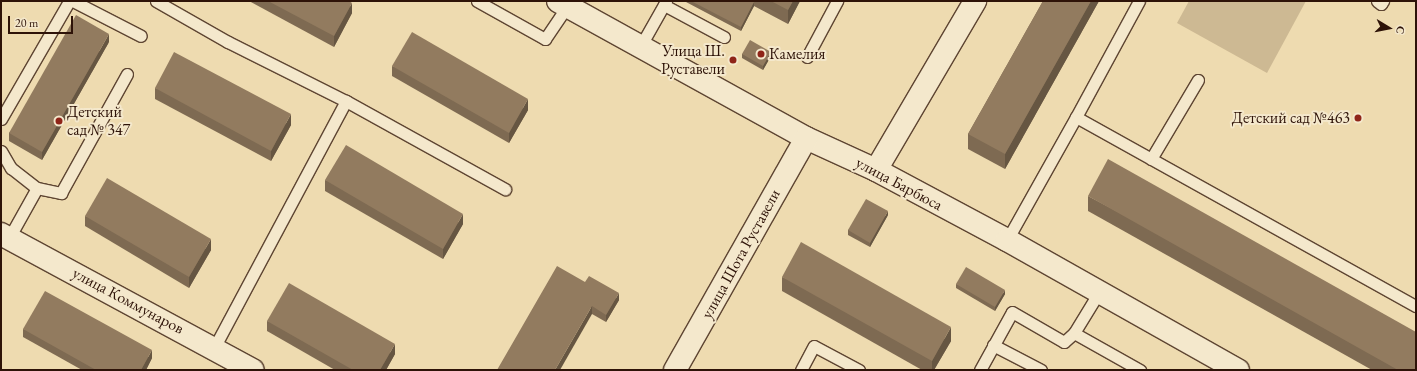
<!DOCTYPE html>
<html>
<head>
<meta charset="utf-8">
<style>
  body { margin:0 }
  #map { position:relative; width:1417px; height:371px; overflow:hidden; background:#eedbb0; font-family:"EB Garamond",serif }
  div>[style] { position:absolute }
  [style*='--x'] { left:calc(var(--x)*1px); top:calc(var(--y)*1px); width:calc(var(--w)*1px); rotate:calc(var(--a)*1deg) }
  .green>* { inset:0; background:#cdb993 }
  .roads { filter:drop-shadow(1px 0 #5e4532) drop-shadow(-1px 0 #5e4532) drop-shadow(0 1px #5e4532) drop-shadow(0 -1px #5e4532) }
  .lane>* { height:11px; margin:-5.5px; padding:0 5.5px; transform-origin:5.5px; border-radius:5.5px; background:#f4e8cc }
  .street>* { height:22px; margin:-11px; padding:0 11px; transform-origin:11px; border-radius:11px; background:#f4e8cc }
  .secondary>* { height:22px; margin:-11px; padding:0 11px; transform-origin:11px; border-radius:11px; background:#f4e8cc }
  .wall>* { inset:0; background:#7e6a52 }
  .shaded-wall>* { inset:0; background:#665642 }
  .building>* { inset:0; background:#927b5f }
  .dots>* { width:11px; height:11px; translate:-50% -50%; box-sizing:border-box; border:2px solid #f4e8cc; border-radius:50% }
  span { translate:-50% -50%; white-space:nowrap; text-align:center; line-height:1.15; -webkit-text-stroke:4px #f4e8cc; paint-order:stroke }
  .poi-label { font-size:16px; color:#2e1308 }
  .right { translate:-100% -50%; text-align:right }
  .left { translate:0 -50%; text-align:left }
  .street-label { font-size:16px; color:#2e1308 }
  .frame { position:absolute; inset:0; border:2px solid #2e1308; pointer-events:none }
  .north { position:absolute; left:1369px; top:8px; width:40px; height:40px; -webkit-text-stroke:3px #f4e8cc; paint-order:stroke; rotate:100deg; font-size:11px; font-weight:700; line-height:16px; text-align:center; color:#2e1308 }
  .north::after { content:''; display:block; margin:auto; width:14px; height:18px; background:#2e1308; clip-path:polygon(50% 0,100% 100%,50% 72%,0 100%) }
  .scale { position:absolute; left:8px; top:16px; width:65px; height:18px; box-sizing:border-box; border:2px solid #2e1308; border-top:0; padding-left:5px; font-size:12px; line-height:14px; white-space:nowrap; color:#2e1308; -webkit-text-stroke:3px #f4e8cc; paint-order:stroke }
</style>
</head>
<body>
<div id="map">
  <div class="green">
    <i style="clip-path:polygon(1189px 1px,1306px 1px,1267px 73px,1177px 23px)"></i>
  </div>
  <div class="roads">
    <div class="lane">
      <i style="--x:73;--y:1;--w:76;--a:27.2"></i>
      <i style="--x:156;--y:1;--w:83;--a:29.7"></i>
      <i style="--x:228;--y:42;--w:132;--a:26.6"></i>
      <i style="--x:346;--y:101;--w:182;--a:29"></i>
      <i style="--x:477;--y:1;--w:78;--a:29.2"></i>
      <i style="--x:545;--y:39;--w:40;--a:-56"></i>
      <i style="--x:1139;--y:1;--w:132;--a:118.5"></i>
      <i style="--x:1076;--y:117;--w:389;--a:29.1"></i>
      <i style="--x:1377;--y:1;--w:5;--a:37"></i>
      <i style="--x:1381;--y:4;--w:4;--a:-56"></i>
      <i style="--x:664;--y:5;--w:68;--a:28.1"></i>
      <i style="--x:640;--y:47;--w:53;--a:-60.5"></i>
      <i style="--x:807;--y:57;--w:64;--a:-61.8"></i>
      <i style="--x:1;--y:119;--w:136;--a:-60"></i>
      <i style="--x:1;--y:151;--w:20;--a:60"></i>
      <i style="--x:11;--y:168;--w:33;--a:38"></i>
      <i style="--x:1151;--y:159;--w:92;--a:-59.3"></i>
      <i style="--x:9;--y:238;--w:57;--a:-60.8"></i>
      <i style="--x:37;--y:188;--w:25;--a:12"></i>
      <i style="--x:61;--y:193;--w:136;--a:-61"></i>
      <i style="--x:1007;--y:240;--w:141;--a:-60.7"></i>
      <i style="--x:1074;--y:333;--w:76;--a:29.3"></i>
      <i style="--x:993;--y:345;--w:54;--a:27.5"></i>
      <i style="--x:214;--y:348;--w:280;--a:-61.9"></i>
      <i style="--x:801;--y:370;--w:27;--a:-62"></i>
      <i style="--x:814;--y:346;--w:51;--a:28.1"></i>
      <i style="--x:980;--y:370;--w:66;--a:-61.1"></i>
      <i style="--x:1012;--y:312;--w:60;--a:30"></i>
      <i style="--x:1064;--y:342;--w:13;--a:-42"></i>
      <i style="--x:1074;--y:333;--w:48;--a:-58.6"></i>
    </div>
    <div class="street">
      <i style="--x:1;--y:234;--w:286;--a:28.4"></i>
    </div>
    <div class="secondary">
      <i style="--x:558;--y:1;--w:283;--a:28.9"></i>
      <i style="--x:806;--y:138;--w:77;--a:24.6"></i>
      <i style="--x:876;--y:170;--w:149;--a:28.1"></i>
      <i style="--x:1007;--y:240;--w:265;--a:29.4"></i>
      <i style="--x:876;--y:170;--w:196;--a:-59.6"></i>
      <i style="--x:675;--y:370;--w:266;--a:-60.5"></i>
    </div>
  </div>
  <div class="wall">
    <i style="clip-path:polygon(249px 1px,349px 1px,352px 13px,334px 47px)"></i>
    <i style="clip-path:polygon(686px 1px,800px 1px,788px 24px,754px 6px,741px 31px,686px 2px)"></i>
    <i style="clip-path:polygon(1043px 1px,1099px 1px,1005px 169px,968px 149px,968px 134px)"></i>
    <i style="clip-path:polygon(109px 42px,42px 160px,9px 141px,9px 133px)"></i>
    <i style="clip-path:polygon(742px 54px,771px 56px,763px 70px,742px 58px)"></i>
    <i style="clip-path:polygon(392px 66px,528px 110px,509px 143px,392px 76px)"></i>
    <i style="clip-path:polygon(155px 88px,291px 125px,271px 161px,155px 99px)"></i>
    <i style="clip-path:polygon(325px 180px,463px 224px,443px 259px,325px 191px)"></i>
    <i style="clip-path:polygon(1088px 196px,1416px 370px,1372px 370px,1088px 211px)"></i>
    <i style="clip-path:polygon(888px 215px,870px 247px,848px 235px,848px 230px)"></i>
    <i style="clip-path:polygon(85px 216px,211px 250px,189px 288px,85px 226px)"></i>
    <i style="clip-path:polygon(782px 277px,951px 341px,934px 370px,922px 370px,782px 291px)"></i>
    <i style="clip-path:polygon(585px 282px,619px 300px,606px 322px,592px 314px)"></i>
    <i style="clip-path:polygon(956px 284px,1005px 294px,995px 311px,956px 288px)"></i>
    <i style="clip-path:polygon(267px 321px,395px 354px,386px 370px,335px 370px,267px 331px)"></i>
    <i style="clip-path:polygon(23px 329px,152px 358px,146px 370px,82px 370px,23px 337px)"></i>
  </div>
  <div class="shaded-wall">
    <i style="clip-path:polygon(793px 1px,800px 1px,788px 24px,788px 10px)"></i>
    <i style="clip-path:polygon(1091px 1px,1099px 1px,1005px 169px,1005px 154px)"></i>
    <i style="clip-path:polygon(754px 2px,754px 6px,741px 31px,741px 27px)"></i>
    <i style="clip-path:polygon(352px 3px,352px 13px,334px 47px,334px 36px)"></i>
    <i style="clip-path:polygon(109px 34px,109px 42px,42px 160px,42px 152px)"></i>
    <i style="clip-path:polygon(771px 52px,771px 56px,763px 70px,763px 66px)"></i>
    <i style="clip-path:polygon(528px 99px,528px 110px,509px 143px,509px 133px)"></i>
    <i style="clip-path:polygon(291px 114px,291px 125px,271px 161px,271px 151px)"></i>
    <i style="clip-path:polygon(888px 211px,888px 215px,870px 247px,870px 243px)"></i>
    <i style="clip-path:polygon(463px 214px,463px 224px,443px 259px,443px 249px)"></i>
    <i style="clip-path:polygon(211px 239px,211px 250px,189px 288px,189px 277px)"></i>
    <i style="clip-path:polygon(1005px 290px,1005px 294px,995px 311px,995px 307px)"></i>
    <i style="clip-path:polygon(619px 293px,619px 300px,606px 322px,606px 315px)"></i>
    <i style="clip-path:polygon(592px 306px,592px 314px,560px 370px,555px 370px)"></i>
    <i style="clip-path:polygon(951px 327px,951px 341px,934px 370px,932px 370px,932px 361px)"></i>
    <i style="clip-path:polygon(395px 344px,395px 354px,386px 370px,380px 370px)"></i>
    <i style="clip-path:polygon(152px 350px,152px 358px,146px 370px,141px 370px)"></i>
  </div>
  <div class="building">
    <i style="clip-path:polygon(268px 1px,349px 1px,352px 3px,334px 36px)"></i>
    <i style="clip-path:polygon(691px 1px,754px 1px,754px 2px,741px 27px)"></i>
    <i style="clip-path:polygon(771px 1px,793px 1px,788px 10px)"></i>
    <i style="clip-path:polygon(1043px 1px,1091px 1px,1005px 154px,968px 134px)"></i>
    <i style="clip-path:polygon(76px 15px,109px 34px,42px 152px,9px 133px)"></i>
    <i style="clip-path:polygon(412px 32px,528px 99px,509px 133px,392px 66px)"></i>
    <i style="clip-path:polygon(750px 40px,771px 52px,763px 66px,742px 54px)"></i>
    <i style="clip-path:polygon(174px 52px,291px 114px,271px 151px,155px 88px)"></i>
    <i style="clip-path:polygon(346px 145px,463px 214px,443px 249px,325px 180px)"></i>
    <i style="clip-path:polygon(1108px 159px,1416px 332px,1416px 370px,1398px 370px,1088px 196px)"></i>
    <i style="clip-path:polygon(107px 178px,211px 239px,189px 277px,85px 216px)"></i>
    <i style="clip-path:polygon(866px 199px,888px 211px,870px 243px,848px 230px)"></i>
    <i style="clip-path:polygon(801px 242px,951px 327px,932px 361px,782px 277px)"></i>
    <i style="clip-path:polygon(557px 266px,585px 282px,589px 276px,619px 293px,606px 315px,592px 306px,555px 370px,497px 370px)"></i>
    <i style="clip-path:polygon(966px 267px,1005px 290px,995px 307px,956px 284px)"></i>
    <i style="clip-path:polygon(289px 283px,395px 344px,380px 370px,353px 370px,267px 321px)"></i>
    <i style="clip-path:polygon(45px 291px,152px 350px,141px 370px,96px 370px,23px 329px)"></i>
  </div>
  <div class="dots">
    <i style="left:761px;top:54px;background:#8f2418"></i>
    <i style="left:733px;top:60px;background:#8f2418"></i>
    <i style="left:1358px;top:118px;background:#8f2418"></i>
    <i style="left:59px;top:121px;background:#8f2418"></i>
  </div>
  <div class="poi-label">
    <span class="right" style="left:725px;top:60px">Улица Ш.<br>Руставели</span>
    <span class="left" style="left:769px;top:54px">Камелия</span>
    <span class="left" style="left:67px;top:121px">Детский<br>сад № 347</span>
    <span class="right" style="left:1350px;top:118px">Детский сад №463</span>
  </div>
  <div class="street-label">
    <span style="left:899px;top:184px;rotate:28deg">улица Барбюса</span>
    <span style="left:741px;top:254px;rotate:-61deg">улица Шота Руставели</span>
    <span style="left:128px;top:301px;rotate:28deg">улица Коммунаров</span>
  </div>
  <div class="frame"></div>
  <div class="north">С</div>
  <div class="scale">20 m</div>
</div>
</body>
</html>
